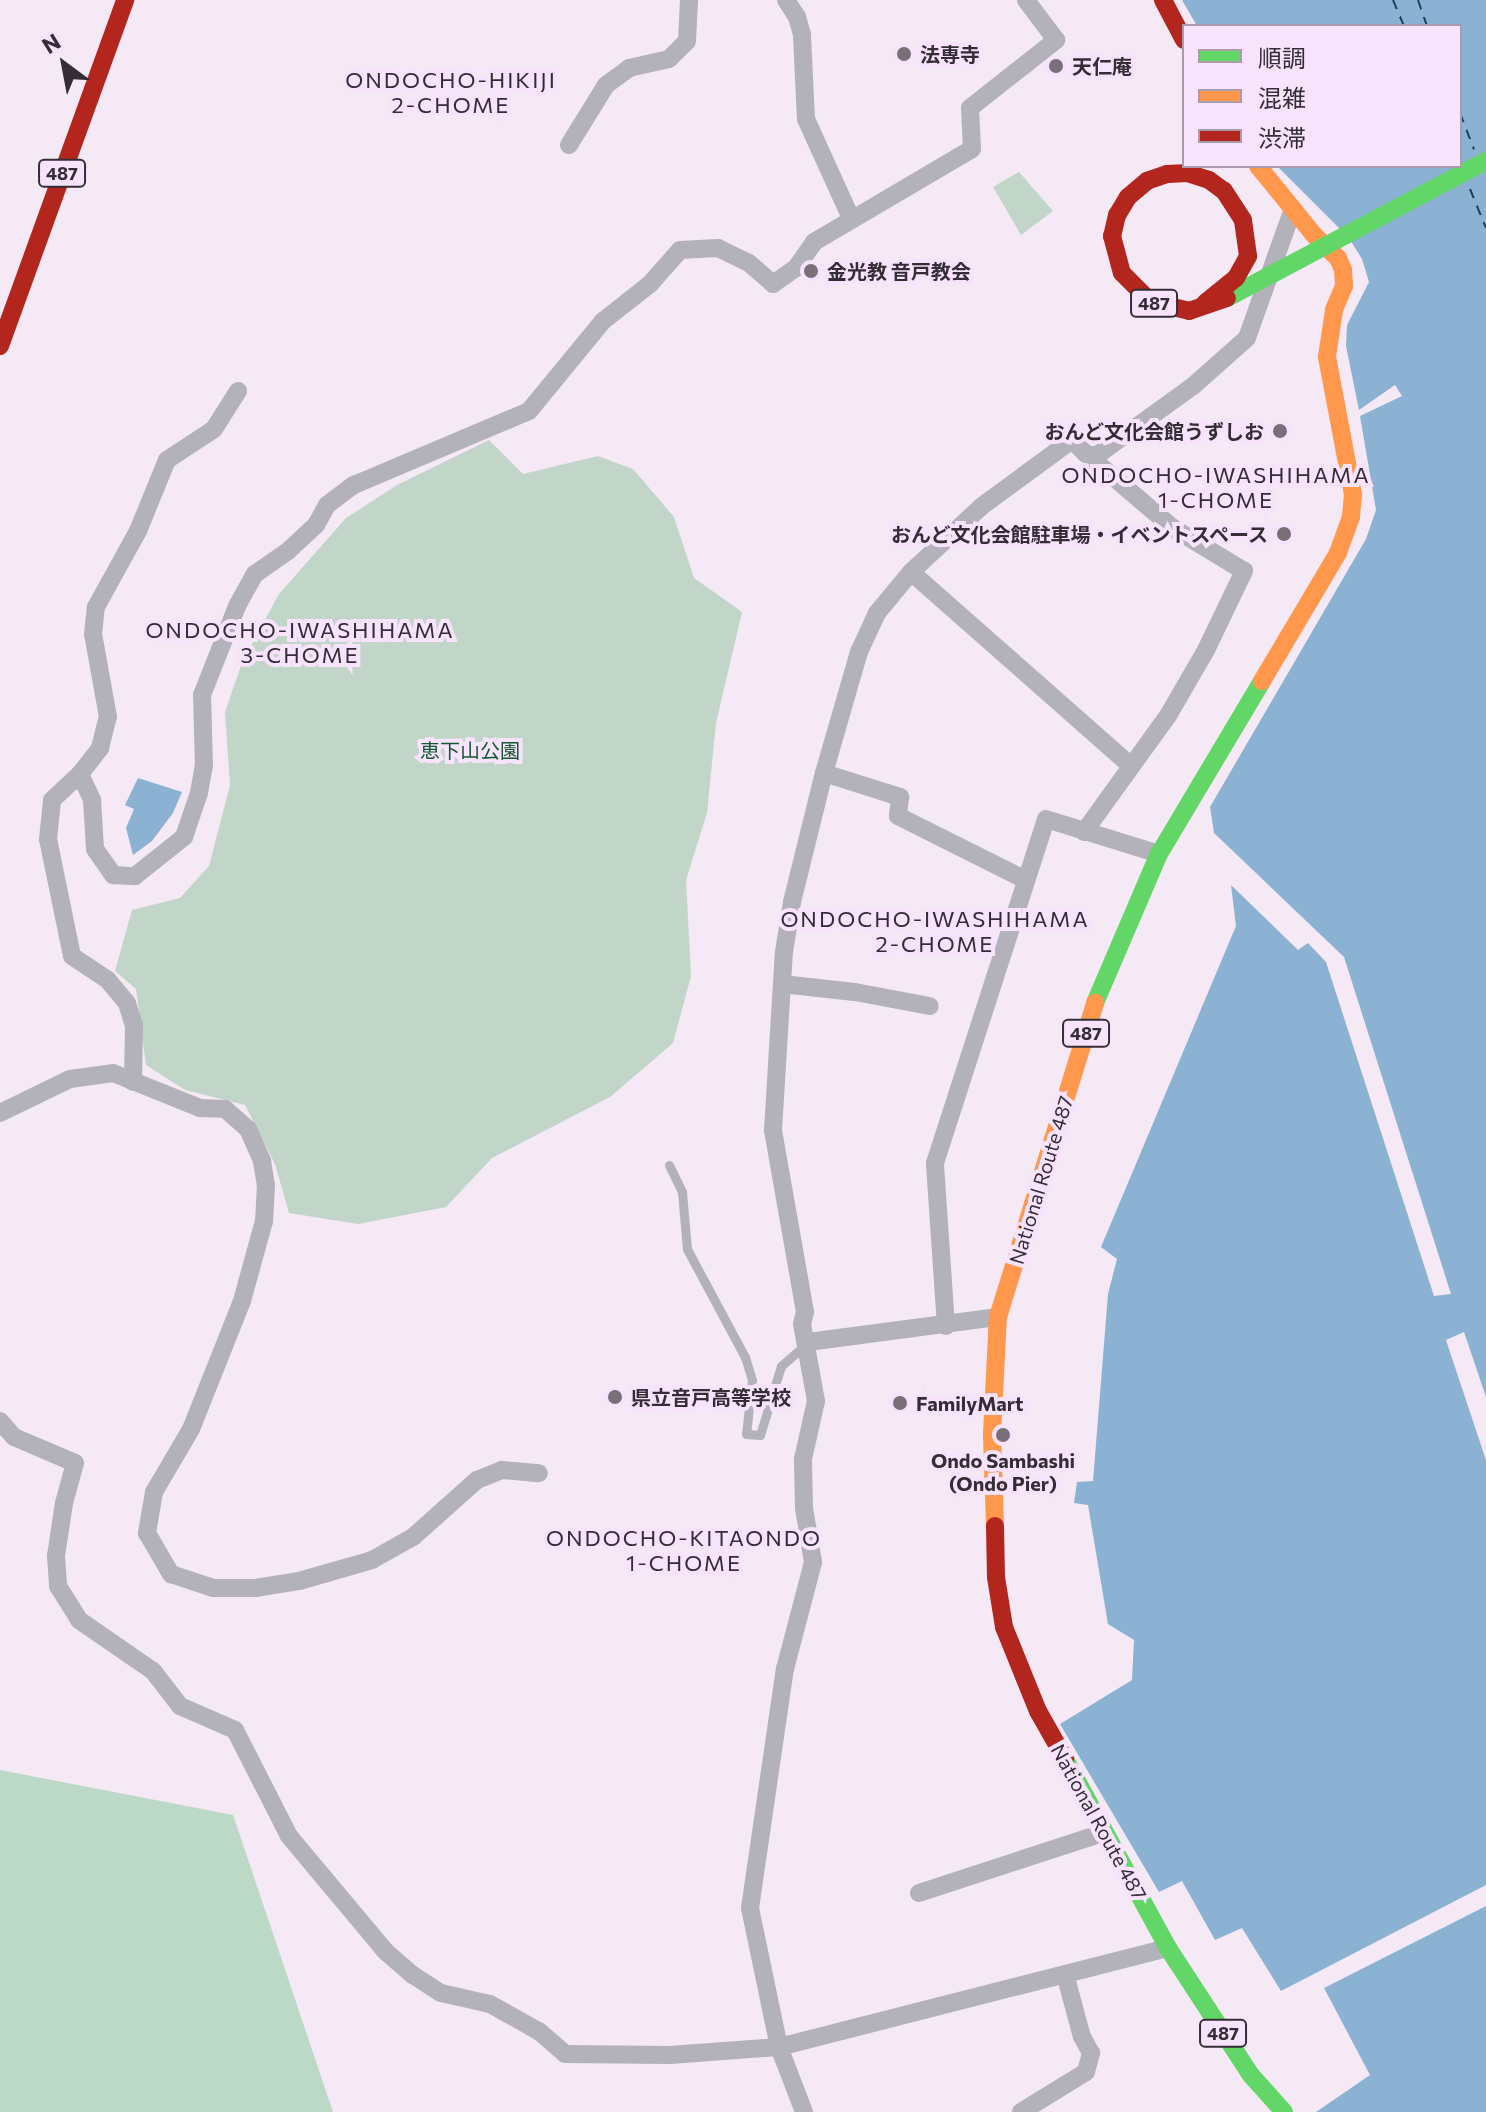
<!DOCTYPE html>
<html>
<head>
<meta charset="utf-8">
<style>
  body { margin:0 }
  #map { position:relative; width:1486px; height:2112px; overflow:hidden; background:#f4e9f5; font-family:Commissioner,"Noto Sans JP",sans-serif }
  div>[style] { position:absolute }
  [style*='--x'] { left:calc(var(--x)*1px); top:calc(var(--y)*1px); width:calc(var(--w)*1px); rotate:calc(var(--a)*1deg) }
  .green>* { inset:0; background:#c2d5c9 }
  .forest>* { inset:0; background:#bcd8c6 }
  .water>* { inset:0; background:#8cb2d3 }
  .ferry>* { height:2px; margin-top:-1px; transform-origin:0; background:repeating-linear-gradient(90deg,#144360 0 10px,transparent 0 18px) }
  .lane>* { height:9px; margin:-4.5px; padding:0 4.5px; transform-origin:4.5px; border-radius:4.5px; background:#b3b1ba }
  .street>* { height:18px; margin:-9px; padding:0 9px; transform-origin:9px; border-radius:9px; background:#b3b1ba }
  .fast>* { height:18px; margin:-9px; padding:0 9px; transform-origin:9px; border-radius:9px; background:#63d668 }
  .slow>* { height:18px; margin:-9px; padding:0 9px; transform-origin:9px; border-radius:9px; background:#ff974d }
  .jam>* { height:18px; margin:-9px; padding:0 9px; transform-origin:9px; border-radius:9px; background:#b3261e }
  .fast-bridge>* { height:18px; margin:-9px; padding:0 9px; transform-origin:9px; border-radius:9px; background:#63d668 }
  .jam-bridge>* { height:18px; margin:-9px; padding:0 9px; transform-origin:9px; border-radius:9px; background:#b3261e }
  .dots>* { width:22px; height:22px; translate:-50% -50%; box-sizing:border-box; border:4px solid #f7e3fb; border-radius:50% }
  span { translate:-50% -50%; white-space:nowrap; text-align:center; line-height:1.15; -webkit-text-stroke:8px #f7e3fb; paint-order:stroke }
  .shield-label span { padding:2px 6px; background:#f7e3fb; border:2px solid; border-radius:6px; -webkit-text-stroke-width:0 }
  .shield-label { font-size:18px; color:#352d36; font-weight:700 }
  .poi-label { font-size:20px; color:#352d36; font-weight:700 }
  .left { translate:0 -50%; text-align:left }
  .right { translate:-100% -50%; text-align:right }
  .park-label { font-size:20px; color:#145830 }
  .street-label { font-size:20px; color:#352d36 }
  .neighbourhood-label { font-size:22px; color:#352d36; letter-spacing:2px }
  .legend { position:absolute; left:1182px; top:24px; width:280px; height:144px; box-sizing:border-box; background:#f7e3fb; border:2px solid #a99aac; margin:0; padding:10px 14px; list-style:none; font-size:24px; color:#352d36 }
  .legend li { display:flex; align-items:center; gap:16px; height:40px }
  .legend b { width:40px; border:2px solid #a99aac }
  .north { position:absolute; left:24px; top:24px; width:80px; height:80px; -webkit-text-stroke:6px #f7e3fb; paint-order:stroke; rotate:328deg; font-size:22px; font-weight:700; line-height:32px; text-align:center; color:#352d36 }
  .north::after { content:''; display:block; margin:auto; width:28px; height:36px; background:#352d36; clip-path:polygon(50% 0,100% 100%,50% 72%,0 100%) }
</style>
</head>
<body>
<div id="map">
  <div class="green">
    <i style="clip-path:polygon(1019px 172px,1053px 211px,1021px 235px,993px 187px)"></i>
    <i style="clip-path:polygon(489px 440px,523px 474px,598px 456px,633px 469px,674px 517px,694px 578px,742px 612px,716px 723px,707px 813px,686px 880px,691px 976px,673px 1043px,610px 1097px,492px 1158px,446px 1207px,358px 1224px,289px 1213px,275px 1164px,245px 1105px,185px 1090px,146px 1065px,136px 989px,115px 971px,132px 910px,180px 898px,209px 866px,230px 785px,225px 712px,243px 660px,279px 594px,346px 518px,397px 485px)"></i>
  </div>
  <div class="forest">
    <i style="clip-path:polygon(0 1770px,233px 1815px,333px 2112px,0 2112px)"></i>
  </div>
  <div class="water">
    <i style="clip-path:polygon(1182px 0,1486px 0,1486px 1397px,1464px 1332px,1446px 1340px,1486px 1460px,1486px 1885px,1281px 1991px,1242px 1928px,1215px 1940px,1182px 1881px,1159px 1892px,1060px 1724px,1132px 1680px,1134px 1640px,1108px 1624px,1088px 1505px,1074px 1503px,1077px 1482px,1093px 1481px,1108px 1294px,1117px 1259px,1101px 1247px,1236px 926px,1231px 885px,1298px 950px,1308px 943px,1326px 962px,1434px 1296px,1451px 1294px,1344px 957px,1214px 833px,1210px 807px,1366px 539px,1376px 510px,1360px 416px,1402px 396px,1395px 385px,1359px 410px,1346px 346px,1347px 325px,1369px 282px,1362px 259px,1349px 238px,1277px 166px,1460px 166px,1460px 26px,1197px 26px)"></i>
    <i style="clip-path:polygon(138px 778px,182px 792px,173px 813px,152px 841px,133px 855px,126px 828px,134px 809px,125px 805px)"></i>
    <i style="clip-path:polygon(1486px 1906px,1486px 2112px,1316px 2112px,1370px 2075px,1324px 1988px)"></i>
  </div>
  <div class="ferry">
    <i style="--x:1393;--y:0;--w:28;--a:67"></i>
    <i style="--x:1418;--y:0;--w:28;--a:71"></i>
    <i style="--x:1460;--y:113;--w:39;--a:69"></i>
    <i style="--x:1470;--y:189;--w:42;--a:67.7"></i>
  </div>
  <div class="lane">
    <i style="--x:669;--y:1165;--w:30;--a:64"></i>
    <i style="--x:682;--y:1192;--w:57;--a:85"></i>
    <i style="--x:687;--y:1249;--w:123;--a:61.8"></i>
    <i style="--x:745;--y:1357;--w:24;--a:73"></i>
    <i style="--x:752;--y:1380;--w:54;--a:96.3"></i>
    <i style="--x:746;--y:1434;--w:14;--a:4"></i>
    <i style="--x:760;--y:1435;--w:72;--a:-73.1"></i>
    <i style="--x:781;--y:1366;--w:32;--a:-41"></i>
  </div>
  <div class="street">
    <i style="--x:786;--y:0;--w:20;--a:57"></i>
    <i style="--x:797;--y:17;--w:19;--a:74"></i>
    <i style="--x:802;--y:35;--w:84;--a:87.3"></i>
    <i style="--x:806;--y:119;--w:109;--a:65.6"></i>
    <i style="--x:569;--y:145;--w:70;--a:-58.3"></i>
    <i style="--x:606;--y:85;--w:29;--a:-36"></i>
    <i style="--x:629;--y:68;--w:41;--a:-12.7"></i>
    <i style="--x:669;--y:59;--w:25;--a:-45"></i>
    <i style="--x:687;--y:41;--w:41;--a:-87.2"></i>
    <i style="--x:911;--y:572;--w:293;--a:41.4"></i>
    <i style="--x:824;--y:773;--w:80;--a:17.5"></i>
    <i style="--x:900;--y:797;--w:19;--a:96"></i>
    <i style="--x:898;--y:816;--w:143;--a:26.6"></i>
    <i style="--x:80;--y:774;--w:33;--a:-52"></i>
    <i style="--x:100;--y:748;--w:32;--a:-76"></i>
    <i style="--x:108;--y:717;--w:84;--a:-100.2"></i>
    <i style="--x:93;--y:634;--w:27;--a:-84"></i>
    <i style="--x:96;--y:607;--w:87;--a:-61.1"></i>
    <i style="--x:138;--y:531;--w:77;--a:-67.8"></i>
    <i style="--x:167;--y:460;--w:56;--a:-33.4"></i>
    <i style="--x:214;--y:429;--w:45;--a:-57.7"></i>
    <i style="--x:1084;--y:832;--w:145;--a:-54.2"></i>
    <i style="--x:1169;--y:714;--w:74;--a:-60"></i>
    <i style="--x:1206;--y:650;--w:88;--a:-64.3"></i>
    <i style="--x:1244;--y:571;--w:83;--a:-148.8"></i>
    <i style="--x:1173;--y:528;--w:99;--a:-139.5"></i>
    <i style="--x:1098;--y:464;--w:8;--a:-104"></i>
    <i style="--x:782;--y:984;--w:73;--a:6.3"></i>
    <i style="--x:855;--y:992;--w:76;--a:10.6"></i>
    <i style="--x:133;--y:1082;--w:56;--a:-89"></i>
    <i style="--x:134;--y:1026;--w:24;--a:-107"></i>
    <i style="--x:127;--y:1003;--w:30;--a:-130"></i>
    <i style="--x:108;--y:980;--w:43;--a:-146.3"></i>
    <i style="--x:72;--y:956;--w:119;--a:-101.6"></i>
    <i style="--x:48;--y:839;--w:39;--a:-84"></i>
    <i style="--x:52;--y:800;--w:38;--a:-43"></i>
    <i style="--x:80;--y:774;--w:29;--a:65"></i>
    <i style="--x:92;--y:800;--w:49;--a:86.5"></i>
    <i style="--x:95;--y:849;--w:32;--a:55"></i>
    <i style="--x:113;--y:875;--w:22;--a:3"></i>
    <i style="--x:135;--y:876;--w:63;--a:-38.5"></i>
    <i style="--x:184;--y:837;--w:46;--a:-71.2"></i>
    <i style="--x:199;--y:793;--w:27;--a:-80"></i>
    <i style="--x:204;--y:766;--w:71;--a:-91.6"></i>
    <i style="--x:202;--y:695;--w:96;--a:-68.5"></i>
    <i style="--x:237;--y:606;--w:37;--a:-61"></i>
    <i style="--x:255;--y:574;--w:40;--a:-34.9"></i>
    <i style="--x:288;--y:551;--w:38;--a:-43"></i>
    <i style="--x:316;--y:525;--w:23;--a:-61"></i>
    <i style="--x:327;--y:505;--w:34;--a:-37"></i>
    <i style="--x:354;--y:485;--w:190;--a:-22.9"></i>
    <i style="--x:529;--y:411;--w:117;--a:-50.6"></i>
    <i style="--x:603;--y:321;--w:60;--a:-38.2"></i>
    <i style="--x:650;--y:284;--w:45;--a:-48.6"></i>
    <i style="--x:680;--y:250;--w:38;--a:-3"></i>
    <i style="--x:718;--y:248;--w:34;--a:26"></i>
    <i style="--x:749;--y:263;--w:32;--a:41"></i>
    <i style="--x:773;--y:284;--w:28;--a:-35"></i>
    <i style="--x:796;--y:268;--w:32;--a:-55"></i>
    <i style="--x:814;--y:242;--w:183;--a:-30.5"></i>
    <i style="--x:972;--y:149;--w:41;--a:-92.8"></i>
    <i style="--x:970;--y:108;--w:110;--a:-38.3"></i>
    <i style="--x:1056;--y:40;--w:50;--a:-126.9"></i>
    <i style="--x:0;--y:1113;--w:78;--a:-25.9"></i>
    <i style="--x:70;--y:1079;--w:43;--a:-7.9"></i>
    <i style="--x:113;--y:1073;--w:94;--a:21.9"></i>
    <i style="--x:200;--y:1108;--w:25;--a:2"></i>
    <i style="--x:225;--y:1109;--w:30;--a:41"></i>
    <i style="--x:248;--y:1129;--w:35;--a:66"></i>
    <i style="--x:262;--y:1161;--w:24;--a:81"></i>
    <i style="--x:266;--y:1185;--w:36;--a:93"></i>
    <i style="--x:264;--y:1221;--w:83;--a:105.4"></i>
    <i style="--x:242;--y:1301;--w:138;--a:111.7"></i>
    <i style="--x:191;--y:1429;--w:73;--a:120.4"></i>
    <i style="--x:154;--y:1492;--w:42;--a:99.7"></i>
    <i style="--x:147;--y:1533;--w:48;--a:59.7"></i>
    <i style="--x:171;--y:1574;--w:44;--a:18.4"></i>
    <i style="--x:213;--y:1588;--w:42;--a:0"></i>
    <i style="--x:255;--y:1588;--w:45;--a:-9"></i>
    <i style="--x:299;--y:1581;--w:76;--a:-16"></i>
    <i style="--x:372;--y:1560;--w:47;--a:-29.3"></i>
    <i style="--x:413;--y:1537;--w:86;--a:-41.7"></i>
    <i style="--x:477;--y:1480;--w:27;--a:-22"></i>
    <i style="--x:502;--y:1470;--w:37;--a:5"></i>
    <i style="--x:946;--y:1326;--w:163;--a:-93.9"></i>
    <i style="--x:935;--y:1163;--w:361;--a:-72.1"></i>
    <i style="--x:1046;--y:819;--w:118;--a:17.2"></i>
    <i style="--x:808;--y:1342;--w:192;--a:-7.5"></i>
    <i style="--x:0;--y:1421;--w:21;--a:49"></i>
    <i style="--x:14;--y:1437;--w:66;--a:23.1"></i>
    <i style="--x:75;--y:1463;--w:41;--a:105.4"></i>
    <i style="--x:64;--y:1503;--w:54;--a:98.6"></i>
    <i style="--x:56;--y:1556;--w:30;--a:86"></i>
    <i style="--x:58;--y:1586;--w:40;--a:58"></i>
    <i style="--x:79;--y:1620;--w:90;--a:34.6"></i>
    <i style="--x:153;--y:1671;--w:44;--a:52.4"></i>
    <i style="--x:180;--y:1706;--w:60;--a:23.6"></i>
    <i style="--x:235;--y:1730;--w:119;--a:63"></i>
    <i style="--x:289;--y:1836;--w:150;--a:50.1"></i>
    <i style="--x:385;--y:1951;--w:37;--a:41"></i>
    <i style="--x:413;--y:1975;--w:33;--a:33"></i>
    <i style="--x:441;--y:1993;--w:50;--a:12.7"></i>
    <i style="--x:490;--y:2004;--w:57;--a:29.2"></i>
    <i style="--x:540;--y:2032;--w:33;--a:41"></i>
    <i style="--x:565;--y:2054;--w:105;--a:0.5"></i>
    <i style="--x:670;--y:2055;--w:109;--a:-4.2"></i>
    <i style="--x:779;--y:2047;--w:401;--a:-14.3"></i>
    <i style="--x:919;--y:1893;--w:194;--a:-18.1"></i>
    <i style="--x:804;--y:2112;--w:70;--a:-111"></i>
    <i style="--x:779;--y:2047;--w:142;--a:-101.8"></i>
    <i style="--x:750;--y:1908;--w:242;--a:-81.7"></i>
    <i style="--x:785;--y:1669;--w:111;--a:-75.3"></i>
    <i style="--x:813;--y:1562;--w:55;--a:-99.5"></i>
    <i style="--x:804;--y:1508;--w:49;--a:-91.2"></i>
    <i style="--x:803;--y:1459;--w:59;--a:-77.4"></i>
    <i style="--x:816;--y:1401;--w:78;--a:-100.3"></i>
    <i style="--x:802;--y:1324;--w:12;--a:-76"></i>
    <i style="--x:805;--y:1312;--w:185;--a:-100"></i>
    <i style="--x:773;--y:1130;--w:178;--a:-86.5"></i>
    <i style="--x:784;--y:952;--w:51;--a:-80.9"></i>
    <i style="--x:792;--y:902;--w:133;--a:-76.1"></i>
    <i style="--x:824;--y:773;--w:126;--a:-73.9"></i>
    <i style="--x:859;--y:652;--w:43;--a:-65.2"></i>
    <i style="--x:877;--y:613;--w:53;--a:-50.3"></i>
    <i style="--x:911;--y:572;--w:97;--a:-42.9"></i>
    <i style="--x:982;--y:506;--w:112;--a:-36.3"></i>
    <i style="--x:1072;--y:440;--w:20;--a:45"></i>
    <i style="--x:1086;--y:454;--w:10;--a:11"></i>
    <i style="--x:1096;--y:456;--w:120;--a:-35.8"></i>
    <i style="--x:1193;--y:386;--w:72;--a:-41.6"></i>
    <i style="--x:1247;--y:338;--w:137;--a:-70.4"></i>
    <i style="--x:1021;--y:2112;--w:76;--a:-31.6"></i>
    <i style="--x:1086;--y:2072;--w:20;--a:-75"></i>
    <i style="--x:1091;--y:2053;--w:18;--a:-119"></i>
    <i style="--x:1082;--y:2037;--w:65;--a:-105.1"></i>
  </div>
  <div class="fast">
    <i style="--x:1095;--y:1003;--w:162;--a:-66.8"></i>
    <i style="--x:1159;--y:854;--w:201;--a:-59.2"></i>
    <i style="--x:1065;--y:1759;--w:215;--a:61.4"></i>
    <i style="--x:1168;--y:1948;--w:150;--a:56.9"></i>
    <i style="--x:1250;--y:2074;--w:51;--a:48.2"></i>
  </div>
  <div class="slow">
    <i style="--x:1258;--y:166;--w:89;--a:50.9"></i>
    <i style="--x:1314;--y:235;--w:33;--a:44"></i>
    <i style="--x:1338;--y:258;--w:13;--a:67"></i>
    <i style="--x:1343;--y:270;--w:16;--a:86"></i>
    <i style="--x:1344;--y:286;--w:26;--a:113"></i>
    <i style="--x:1334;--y:310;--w:48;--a:98.5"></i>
    <i style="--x:1327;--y:357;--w:139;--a:79.3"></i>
    <i style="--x:1353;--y:494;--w:23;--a:95"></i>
    <i style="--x:1351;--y:517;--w:38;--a:110"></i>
    <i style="--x:1338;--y:553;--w:149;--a:120.7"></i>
    <i style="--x:995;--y:1526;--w:92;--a:-91.9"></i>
    <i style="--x:992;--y:1434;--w:117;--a:-87.1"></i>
    <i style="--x:998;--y:1317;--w:329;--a:-72.8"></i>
  </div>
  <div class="jam">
    <i style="--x:1163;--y:0;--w:45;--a:62.3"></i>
    <i style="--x:0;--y:346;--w:368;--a:-70.1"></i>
    <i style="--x:995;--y:1526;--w:51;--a:88.9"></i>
    <i style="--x:996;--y:1577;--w:51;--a:80.9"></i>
    <i style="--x:1004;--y:1627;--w:91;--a:68"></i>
    <i style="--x:1038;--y:1711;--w:55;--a:60.6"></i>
  </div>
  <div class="fast-bridge">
    <i style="--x:1227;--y:298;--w:293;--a:-27.9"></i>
  </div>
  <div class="jam-bridge">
    <i style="--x:1205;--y:303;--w:40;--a:-39"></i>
    <i style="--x:1236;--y:278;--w:25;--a:-61"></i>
    <i style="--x:1248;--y:256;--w:36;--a:-98"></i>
    <i style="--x:1243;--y:220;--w:35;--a:-123"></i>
    <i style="--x:1224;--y:191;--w:19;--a:-144"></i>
    <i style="--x:1209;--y:180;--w:22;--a:-162"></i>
    <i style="--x:1188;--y:173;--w:21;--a:177"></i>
    <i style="--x:1167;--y:174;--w:21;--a:161"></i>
    <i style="--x:1147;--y:181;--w:25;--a:140"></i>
    <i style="--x:1128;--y:197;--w:21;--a:121"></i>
    <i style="--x:1117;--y:215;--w:22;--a:103"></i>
    <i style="--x:1112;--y:236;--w:38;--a:75"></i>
    <i style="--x:1122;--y:273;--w:41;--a:45"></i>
    <i style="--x:1151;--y:302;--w:39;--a:13"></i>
    <i style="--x:1189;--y:311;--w:40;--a:-18.9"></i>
  </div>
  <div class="dots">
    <i style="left:904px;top:54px;background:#786f79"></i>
    <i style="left:1056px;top:66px;background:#786f79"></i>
    <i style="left:811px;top:271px;background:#786f79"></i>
    <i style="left:1280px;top:431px;background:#786f79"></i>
    <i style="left:1284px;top:534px;background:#786f79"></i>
    <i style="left:615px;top:1397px;background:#786f79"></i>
    <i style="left:900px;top:1403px;background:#786f79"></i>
    <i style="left:1003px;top:1435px;background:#786f79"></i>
  </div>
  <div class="shield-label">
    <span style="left:62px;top:173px">487</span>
    <span style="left:1154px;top:303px">487</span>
    <span style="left:1086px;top:1033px">487</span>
    <span style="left:1223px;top:2033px">487</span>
  </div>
  <div class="poi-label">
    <span class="left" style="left:920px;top:54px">法専寺</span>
    <span class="left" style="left:1072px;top:66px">天仁庵</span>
    <span class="left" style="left:827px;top:271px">金光教 音戸教会</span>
    <span class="right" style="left:1264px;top:431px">おんど文化会館うずしお</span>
    <span class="right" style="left:1268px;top:534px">おんど文化会館駐車場・イベントスペース</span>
    <span class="left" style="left:631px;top:1397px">県立音戸高等学校</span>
    <span class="left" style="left:916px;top:1403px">FamilyMart</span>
    <span style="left:1003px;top:1472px">Ondo Sambashi<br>(Ondo Pier)</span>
  </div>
  <div class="park-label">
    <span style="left:470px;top:750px">恵下山公園</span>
  </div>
  <div class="street-label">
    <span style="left:1041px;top:1180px;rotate:-73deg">National Route 487</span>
    <span style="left:1099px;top:1822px;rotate:61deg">National Route 487</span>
  </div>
  <div class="neighbourhood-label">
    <span style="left:451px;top:92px">ONDOCHO-HIKIJI<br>2-CHOME</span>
    <span style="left:1216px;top:487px">ONDOCHO-IWASHIHAMA<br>1-CHOME</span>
    <span style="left:300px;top:642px">ONDOCHO-IWASHIHAMA<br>3-CHOME</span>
    <span style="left:935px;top:931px">ONDOCHO-IWASHIHAMA<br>2-CHOME</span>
    <span style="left:684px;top:1550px">ONDOCHO-KITAONDO<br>1-CHOME</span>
  </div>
  <ul class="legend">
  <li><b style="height:10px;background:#63d668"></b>順調</li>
  <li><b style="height:10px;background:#ff974d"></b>混雑</li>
  <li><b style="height:10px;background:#b3261e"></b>渋滞</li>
  </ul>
  <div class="north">N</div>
</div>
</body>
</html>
